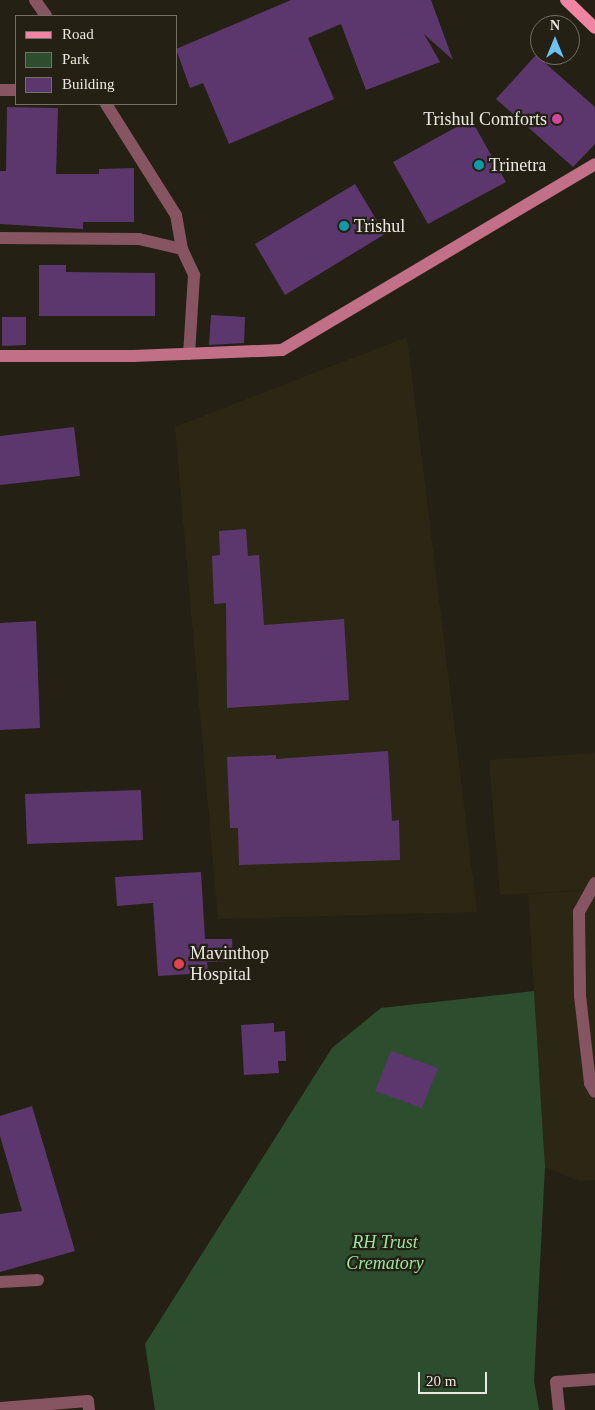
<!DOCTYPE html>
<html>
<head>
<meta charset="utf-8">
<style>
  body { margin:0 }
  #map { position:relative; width:595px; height:1410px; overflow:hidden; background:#242014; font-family:Georgia,serif }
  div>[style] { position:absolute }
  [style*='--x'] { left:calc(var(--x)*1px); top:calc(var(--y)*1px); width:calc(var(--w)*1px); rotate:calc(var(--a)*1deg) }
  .built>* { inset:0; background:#2c2714 }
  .green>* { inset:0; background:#2c4e2f }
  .building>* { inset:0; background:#5c376d }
  .lane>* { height:12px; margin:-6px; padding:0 6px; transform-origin:6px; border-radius:6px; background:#875461 }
  .street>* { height:12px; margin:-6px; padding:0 6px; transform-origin:6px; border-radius:6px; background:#875461 }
  .secondary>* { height:12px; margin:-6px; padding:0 6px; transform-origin:6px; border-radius:6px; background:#c17087 }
  .primary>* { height:12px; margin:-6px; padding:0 6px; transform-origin:6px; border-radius:6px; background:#ef85a3 }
  .dots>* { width:14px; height:14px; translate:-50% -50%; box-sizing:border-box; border:2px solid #242014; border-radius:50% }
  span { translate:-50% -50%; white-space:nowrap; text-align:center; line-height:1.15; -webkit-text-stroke:4.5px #242014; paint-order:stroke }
  .poi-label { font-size:18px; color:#eae8e0 }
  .right { translate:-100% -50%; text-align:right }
  .left { translate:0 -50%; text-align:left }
  .park-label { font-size:18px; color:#99e79f; font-style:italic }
  .legend { position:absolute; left:15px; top:15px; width:162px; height:90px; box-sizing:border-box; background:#242014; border:1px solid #737066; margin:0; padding:6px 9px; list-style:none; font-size:15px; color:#eae8e0 }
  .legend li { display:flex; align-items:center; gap:10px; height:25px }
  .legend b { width:25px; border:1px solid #737066 }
  .north { position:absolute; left:530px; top:15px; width:50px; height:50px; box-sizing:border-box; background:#242014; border:1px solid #737066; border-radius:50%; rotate:0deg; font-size:14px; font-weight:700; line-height:20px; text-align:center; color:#eae8e0 }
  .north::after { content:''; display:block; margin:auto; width:18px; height:22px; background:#6ec2f3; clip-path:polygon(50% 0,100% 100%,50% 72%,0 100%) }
  .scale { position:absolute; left:418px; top:1372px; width:69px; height:22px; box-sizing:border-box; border:2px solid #eae8e0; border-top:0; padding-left:6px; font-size:15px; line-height:18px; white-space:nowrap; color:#eae8e0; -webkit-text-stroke:4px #242014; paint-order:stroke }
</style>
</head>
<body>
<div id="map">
  <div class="built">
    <i style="clip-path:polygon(407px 337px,477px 912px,218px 919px,175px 427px)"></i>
    <i style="clip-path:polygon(595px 753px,595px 889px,500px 895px,489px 760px)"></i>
    <i style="clip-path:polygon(595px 890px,595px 1180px,580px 1181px,545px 1167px,528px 894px)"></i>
  </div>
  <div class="green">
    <i style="clip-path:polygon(534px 991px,545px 1167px,534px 1381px,539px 1410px,155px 1410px,145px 1344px,332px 1048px,381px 1008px)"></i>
  </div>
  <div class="building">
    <i style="clip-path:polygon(291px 0,431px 0,453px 60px,424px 34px,440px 62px,366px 90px,341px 24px,308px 38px,334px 99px,229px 144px,203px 83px,190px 88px,176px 49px)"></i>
    <i style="clip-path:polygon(536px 55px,595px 107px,595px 144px,573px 167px,496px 99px)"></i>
    <i style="clip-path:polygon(7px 107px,58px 108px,56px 174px,99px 174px,99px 169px,134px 168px,134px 222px,83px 222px,83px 229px,0 224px,0 171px,6px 171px)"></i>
    <i style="clip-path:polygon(471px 119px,506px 182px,428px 224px,393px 162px)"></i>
    <i style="clip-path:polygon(355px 184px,385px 234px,285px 295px,255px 244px)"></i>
    <i style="clip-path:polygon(39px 265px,66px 265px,66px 272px,155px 273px,155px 316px,39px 316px)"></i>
    <i style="clip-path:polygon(211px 315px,245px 317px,244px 343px,209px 345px)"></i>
    <i style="clip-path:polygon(2px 317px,26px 317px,26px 345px,2px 346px)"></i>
    <i style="clip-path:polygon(74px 427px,80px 476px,0 485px,0 436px)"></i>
    <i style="clip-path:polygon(246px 529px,248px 556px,259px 555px,264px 625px,344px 619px,349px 700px,227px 708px,226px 603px,214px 604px,212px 556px,220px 555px,219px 531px)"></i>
    <i style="clip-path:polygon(36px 621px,40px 728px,0 730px,0 623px)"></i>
    <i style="clip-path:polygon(388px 751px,392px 821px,399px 820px,400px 860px,239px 865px,238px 828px,230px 828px,227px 757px,276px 755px,276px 759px)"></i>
    <i style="clip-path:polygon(141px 790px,143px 840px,27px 844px,25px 794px)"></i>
    <i style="clip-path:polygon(201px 872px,205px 939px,232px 939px,233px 961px,207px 962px,208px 973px,158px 976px,153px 903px,117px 906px,115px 877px)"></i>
    <i style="clip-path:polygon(274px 1023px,274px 1032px,285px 1031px,286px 1061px,278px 1061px,279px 1073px,244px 1075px,241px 1025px)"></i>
    <i style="clip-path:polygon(391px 1051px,438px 1068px,422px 1108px,375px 1091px)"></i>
    <i style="clip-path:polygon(32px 1106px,75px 1251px,0 1272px,0 1214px,22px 1211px,0 1136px,0 1116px)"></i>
  </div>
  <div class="lane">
    <i style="--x:595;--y:883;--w:33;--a:119"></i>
    <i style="--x:579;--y:912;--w:84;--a:89.3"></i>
    <i style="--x:580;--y:996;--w:88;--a:83.4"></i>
    <i style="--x:590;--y:1083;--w:10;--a:61"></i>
  </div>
  <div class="street">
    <i style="--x:35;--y:0;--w:19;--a:55"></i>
    <i style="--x:0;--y:90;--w:16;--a:0"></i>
    <i style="--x:106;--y:104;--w:131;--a:57.8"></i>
    <i style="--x:176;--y:215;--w:35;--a:80"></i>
    <i style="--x:182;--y:249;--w:29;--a:65"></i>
    <i style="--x:194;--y:275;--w:79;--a:93.6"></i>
    <i style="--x:0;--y:238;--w:139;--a:0.4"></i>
    <i style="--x:139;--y:239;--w:44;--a:13.1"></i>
    <i style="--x:0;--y:1282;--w:38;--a:-3"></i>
    <i style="--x:0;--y:1408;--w:88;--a:-4.5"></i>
    <i style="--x:88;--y:1401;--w:9;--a:84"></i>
    <i style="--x:559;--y:1410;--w:28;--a:-96"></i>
    <i style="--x:556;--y:1382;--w:39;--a:-4"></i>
  </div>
  <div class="secondary">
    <i style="--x:0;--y:356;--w:133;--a:0"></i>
    <i style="--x:133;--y:356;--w:149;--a:-2.3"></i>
    <i style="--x:282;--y:350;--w:364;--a:-30.7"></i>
  </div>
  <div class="primary">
    <i style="--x:566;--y:0;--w:40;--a:44"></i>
  </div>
  <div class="dots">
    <i style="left:557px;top:119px;background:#d1479c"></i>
    <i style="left:479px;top:165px;background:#0f9aa8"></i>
    <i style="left:344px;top:226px;background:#0f9aa8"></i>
    <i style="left:179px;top:964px;background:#e0444e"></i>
  </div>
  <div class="poi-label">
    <span class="right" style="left:547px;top:119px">Trishul Comforts</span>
    <span class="left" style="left:489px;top:165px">Trinetra</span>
    <span class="left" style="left:354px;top:226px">Trishul</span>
    <span class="left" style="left:190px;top:964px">Mavinthop<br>Hospital</span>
  </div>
  <div class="park-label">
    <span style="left:385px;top:1253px">RH Trust<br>Crematory</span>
  </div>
  <ul class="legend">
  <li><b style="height:6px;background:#ef85a3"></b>Road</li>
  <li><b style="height:14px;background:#2c4e2f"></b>Park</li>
  <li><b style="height:14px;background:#5c376d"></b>Building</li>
  </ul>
  <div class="north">N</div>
  <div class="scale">20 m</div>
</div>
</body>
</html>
